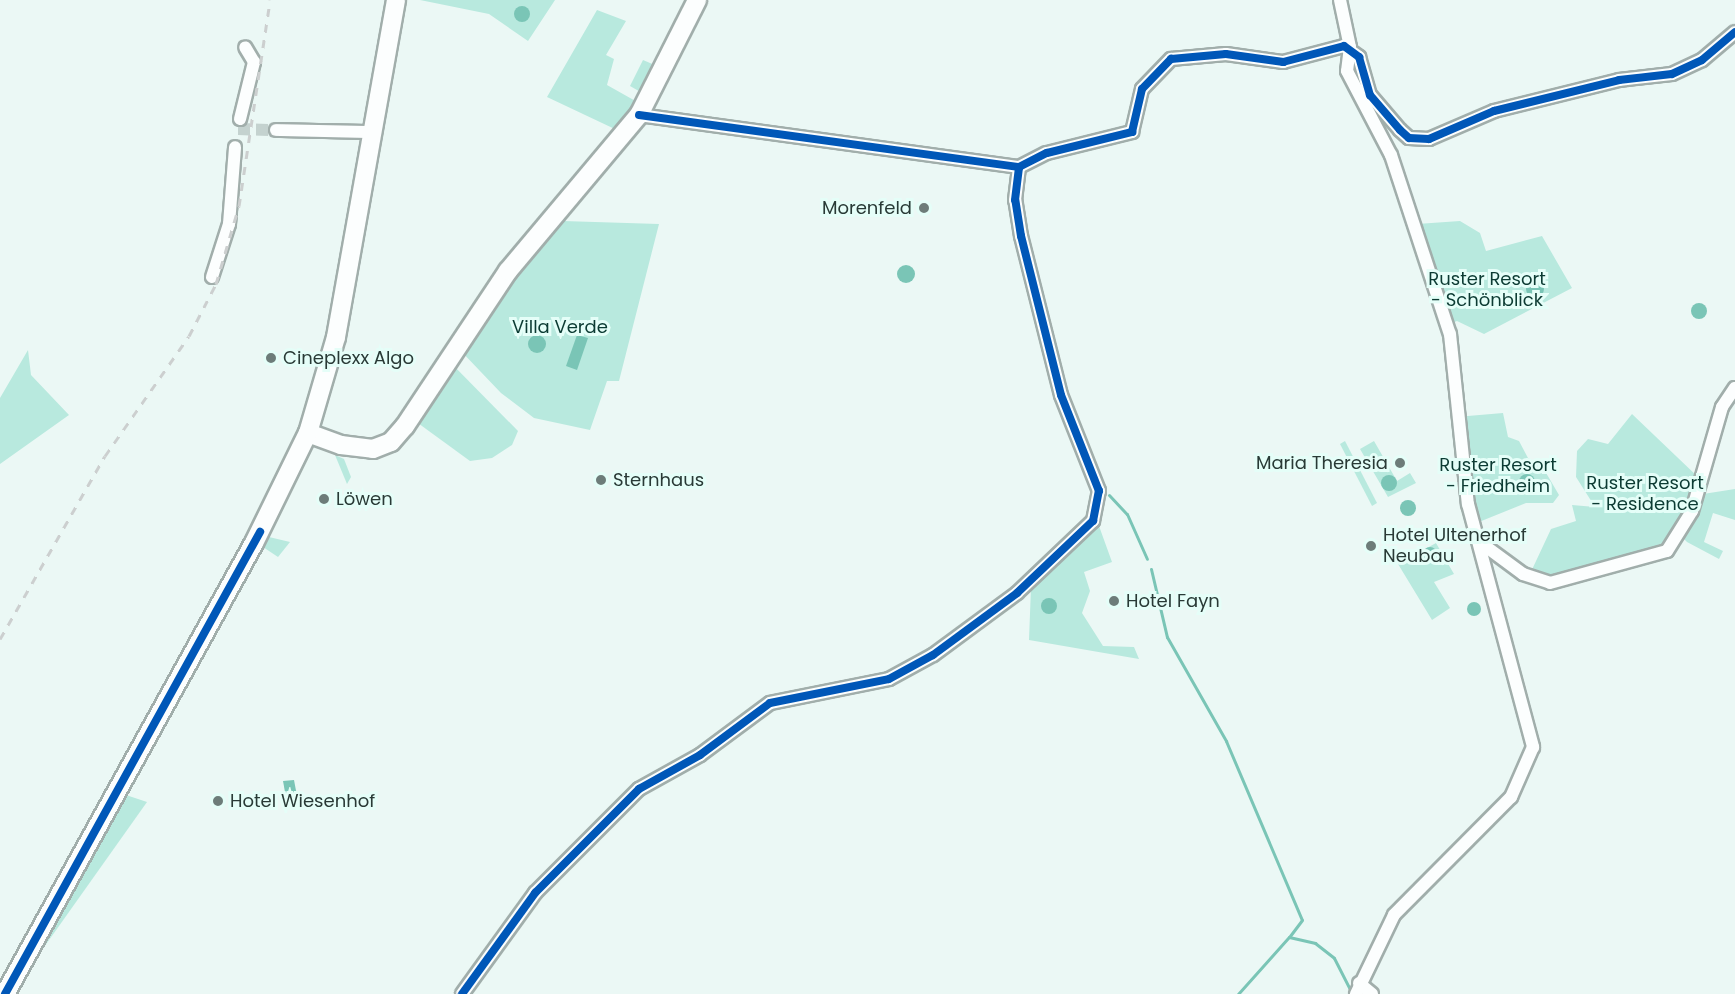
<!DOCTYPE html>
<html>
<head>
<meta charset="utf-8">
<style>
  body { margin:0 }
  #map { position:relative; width:1735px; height:994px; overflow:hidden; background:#ebf8f5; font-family:Poppins,sans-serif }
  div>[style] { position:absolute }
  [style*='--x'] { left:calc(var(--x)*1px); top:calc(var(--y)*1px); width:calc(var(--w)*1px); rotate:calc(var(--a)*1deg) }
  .green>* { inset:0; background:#b8e9de }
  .water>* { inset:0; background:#7ac5b6 }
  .round { border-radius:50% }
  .stream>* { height:3px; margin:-1.5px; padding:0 1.5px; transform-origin:1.5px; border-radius:1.5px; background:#7ac5b6 }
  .minor-tunnel>* { height:12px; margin-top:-6px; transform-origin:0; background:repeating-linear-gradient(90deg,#c4d2cf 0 12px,transparent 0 18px) }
  .roads { filter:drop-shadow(2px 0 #a1aeab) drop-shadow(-2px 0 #a1aeab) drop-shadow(0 2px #a1aeab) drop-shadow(0 -2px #a1aeab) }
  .minor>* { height:12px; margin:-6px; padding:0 6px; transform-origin:6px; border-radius:6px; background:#fcfefe }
  .secondary>* { height:18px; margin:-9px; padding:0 9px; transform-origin:9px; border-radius:9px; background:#fcfefe }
  .rail>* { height:3px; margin-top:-1.5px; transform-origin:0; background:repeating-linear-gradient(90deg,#cccfcf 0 8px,transparent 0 16px) }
  .cycleway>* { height:8px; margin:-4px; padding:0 4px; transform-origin:4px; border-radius:4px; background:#0057b8 }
  .dots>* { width:16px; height:16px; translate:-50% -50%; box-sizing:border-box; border:3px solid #e5fef8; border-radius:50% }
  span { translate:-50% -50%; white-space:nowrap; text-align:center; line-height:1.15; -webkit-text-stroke:6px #e5fef8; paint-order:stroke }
  .poi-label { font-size:18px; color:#293a36 }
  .right { translate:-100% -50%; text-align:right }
  .left { translate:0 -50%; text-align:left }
  .park-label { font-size:18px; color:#0c3b33 }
</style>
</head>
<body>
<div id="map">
  <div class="green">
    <i style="clip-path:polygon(420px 0,555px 0,528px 41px,489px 14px)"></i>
    <i style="clip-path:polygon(597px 10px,626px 21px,606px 55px,614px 59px,607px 85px,639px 103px,619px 131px,547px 97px)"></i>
    <i style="clip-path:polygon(643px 60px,657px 66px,644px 94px,630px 86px)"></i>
    <i style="clip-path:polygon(556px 216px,563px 221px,659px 224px,619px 381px,607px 381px,590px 430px,534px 418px,501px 393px,459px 349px)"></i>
    <i style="clip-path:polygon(1460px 221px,1480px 233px,1486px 251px,1542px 236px,1572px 288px,1484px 334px,1457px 321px,1447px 325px,1417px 224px)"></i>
    <i style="clip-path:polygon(28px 350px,31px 375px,69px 415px,0 464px,0 398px)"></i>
    <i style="clip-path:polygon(447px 359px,518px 431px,512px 445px,492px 458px,470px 461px,411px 418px)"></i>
    <i style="clip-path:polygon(1503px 413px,1508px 437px,1519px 441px,1528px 458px,1542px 466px,1559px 495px,1553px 503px,1526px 503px,1474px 524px,1456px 417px)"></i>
    <i style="clip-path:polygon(1632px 414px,1699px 478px,1678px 541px,1563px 582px,1529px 576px,1551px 529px,1576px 521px,1572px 505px,1595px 507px,1576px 477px,1577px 451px,1588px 439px,1608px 444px)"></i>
    <i style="clip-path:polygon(1345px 441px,1377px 503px,1372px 506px,1340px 444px)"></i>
    <i style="clip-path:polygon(1374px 441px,1397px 481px,1410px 473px,1416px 483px,1388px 497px,1360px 449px)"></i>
    <i style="clip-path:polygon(335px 455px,344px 459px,351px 477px,347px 484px)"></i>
    <i style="clip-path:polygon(1735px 489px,1735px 520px,1713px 513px,1704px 542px,1723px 551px,1719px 559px,1687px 542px,1683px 538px,1703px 494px)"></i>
    <i style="clip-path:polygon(1099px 526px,1112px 562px,1084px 572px,1090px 591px,1082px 613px,1103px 646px,1134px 647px,1139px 659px,1029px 640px,1031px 587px)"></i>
    <i style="clip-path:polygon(269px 537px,290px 542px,278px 557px,263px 547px)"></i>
    <i style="clip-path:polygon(1436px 543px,1454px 574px,1434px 582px,1450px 608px,1432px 620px,1398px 564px)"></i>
    <i style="clip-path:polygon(126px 795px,147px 802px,37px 957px)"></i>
  </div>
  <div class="water">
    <i class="round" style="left:514px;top:6px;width:16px;height:16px"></i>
    <i class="round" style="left:897px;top:265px;width:18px;height:18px"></i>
    <i class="round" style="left:1526px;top:280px;width:18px;height:18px"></i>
    <i class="round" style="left:1691px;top:303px;width:16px;height:16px"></i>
    <i class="round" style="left:528px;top:335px;width:18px;height:18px"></i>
    <i style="clip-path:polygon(577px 335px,588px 338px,577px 370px,566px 366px)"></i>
    <i class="round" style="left:1519px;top:474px;width:16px;height:16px"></i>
    <i class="round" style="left:1381px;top:475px;width:16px;height:16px"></i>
    <i class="round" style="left:1400px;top:500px;width:16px;height:16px"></i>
    <i class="round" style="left:1423px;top:547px;width:14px;height:14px"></i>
    <i class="round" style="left:1041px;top:598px;width:16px;height:16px"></i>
    <i class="round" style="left:1467px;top:602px;width:14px;height:14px"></i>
    <i style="clip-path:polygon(294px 780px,298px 801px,287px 803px,283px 781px)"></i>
  </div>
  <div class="stream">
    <i style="--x:1109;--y:495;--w:26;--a:47"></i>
    <i style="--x:1127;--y:514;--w:49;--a:66"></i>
    <i style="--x:1151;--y:569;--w:70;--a:76.8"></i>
    <i style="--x:1167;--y:637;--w:120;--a:60.4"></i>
    <i style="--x:1226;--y:741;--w:194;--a:67"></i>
    <i style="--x:1302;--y:920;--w:21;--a:127"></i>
    <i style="--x:1238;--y:994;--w:76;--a:-48.2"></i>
    <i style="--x:1289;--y:937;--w:27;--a:13"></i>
    <i style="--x:1315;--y:943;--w:24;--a:38"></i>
    <i style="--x:1334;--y:958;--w:38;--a:63"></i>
  </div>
  <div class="minor-tunnel">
    <i style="--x:238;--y:129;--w:38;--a:2"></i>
  </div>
  <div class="roads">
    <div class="minor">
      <i style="--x:1340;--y:0;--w:48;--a:78"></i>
      <i style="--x:1350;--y:47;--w:24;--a:97"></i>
      <i style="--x:1347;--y:71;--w:95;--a:62.4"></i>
      <i style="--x:1391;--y:155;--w:188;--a:71.8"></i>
      <i style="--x:1450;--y:334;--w:171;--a:84"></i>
      <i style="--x:1468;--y:504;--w:252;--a:75"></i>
      <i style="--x:1533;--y:747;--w:55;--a:113.7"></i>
      <i style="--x:1511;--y:797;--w:166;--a:134.8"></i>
      <i style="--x:1394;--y:915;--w:88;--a:115.7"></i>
      <i style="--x:639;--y:115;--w:384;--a:7.8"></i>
      <i style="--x:1019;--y:167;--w:31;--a:-27"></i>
      <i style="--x:1047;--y:153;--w:88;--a:-13.9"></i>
      <i style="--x:1132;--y:132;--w:44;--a:-76.9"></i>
      <i style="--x:1142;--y:89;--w:42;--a:-46"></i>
      <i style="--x:1171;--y:59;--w:55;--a:-5.2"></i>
      <i style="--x:1226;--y:54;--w:58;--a:8"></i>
      <i style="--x:1283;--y:62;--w:63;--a:-14.7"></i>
      <i style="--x:1344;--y:46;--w:19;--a:36"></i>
      <i style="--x:1359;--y:57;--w:40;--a:74"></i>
      <i style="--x:1370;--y:95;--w:46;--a:49.4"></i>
      <i style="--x:1400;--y:130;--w:12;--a:42"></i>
      <i style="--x:1409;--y:138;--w:20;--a:3"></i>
      <i style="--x:1429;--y:139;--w:71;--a:-23.3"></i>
      <i style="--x:1494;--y:111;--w:129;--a:-13.9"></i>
      <i style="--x:1619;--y:80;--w:53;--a:-6.5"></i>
      <i style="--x:1672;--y:74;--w:33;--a:-25"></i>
      <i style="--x:1702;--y:60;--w:43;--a:-40.3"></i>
      <i style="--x:240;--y:119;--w:59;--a:-76.2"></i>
      <i style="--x:254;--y:62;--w:17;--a:-121"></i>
      <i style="--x:276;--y:130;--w:97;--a:1.2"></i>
      <i style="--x:212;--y:277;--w:56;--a:-72.2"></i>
      <i style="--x:229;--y:224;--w:77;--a:-85.5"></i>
      <i style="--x:1481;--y:543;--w:52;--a:36.4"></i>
      <i style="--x:1523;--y:574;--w:28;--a:18"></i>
      <i style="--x:1550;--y:583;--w:121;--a:-15.3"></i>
      <i style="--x:1667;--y:551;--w:47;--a:-58"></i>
      <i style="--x:1692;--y:511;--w:108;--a:-73.9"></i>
      <i style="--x:1722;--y:407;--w:23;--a:-56"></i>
      <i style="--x:1359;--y:983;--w:17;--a:40"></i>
      <i style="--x:462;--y:994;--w:125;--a:-54.1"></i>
      <i style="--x:535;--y:893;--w:147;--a:-45"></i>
      <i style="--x:639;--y:789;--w:70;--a:-29.1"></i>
      <i style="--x:700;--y:755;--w:87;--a:-36.6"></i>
      <i style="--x:770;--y:703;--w:121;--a:-11.4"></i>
      <i style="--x:889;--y:679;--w:50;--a:-28.6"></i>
      <i style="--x:933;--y:655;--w:104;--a:-36.4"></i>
      <i style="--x:1017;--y:593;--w:105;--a:-43.5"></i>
      <i style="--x:1093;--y:521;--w:31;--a:-79"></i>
      <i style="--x:1099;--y:491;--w:103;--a:-111.6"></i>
      <i style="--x:1061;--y:395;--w:164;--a:-104.1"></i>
      <i style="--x:1021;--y:236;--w:36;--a:-99"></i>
      <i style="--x:1015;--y:200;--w:33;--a:-83"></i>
    </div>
    <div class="secondary">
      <i style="--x:308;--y:433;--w:35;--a:20"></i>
      <i style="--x:341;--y:445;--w:32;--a:7"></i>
      <i style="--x:373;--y:449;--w:19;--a:-21"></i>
      <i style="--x:391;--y:442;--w:21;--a:-49"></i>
      <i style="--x:405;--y:426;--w:186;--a:-56.4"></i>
      <i style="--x:508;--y:271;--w:204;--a:-50"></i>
      <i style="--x:639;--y:115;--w:129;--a:-63.2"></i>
      <i style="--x:5;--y:994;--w:515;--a:-61.1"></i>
      <i style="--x:254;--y:543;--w:123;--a:-63.9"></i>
      <i style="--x:308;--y:433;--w:100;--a:-73.7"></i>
      <i style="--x:336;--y:337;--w:342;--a:-79.9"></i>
    </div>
  </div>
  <div class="rail">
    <i style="--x:0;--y:639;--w:211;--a:-60.2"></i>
    <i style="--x:105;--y:456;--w:146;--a:-55"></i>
    <i style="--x:189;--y:336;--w:59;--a:-62.6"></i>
    <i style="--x:216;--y:284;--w:81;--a:-73.6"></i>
    <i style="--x:239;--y:206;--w:208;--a:-81.4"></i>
  </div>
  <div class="cycleway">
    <i style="--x:639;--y:115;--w:384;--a:7.8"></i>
    <i style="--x:1019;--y:167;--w:31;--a:-27"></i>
    <i style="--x:1047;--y:153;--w:88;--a:-13.9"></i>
    <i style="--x:1132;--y:132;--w:44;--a:-76.9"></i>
    <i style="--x:1142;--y:89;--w:42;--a:-46"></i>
    <i style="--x:1171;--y:59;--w:55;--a:-5.2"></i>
    <i style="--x:1226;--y:54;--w:58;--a:8"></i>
    <i style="--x:1283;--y:62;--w:63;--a:-14.7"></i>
    <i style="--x:1344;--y:46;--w:19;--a:36"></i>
    <i style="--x:1359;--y:57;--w:40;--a:74"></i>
    <i style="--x:1370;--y:95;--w:46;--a:49.4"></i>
    <i style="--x:1400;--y:130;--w:12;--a:42"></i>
    <i style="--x:1409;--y:138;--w:20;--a:3"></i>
    <i style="--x:1429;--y:139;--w:71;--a:-23.3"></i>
    <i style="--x:1494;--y:111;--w:129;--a:-13.9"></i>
    <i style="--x:1619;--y:80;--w:53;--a:-6.5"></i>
    <i style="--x:1672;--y:74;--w:33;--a:-25"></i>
    <i style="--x:1702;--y:60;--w:43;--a:-40.3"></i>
    <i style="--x:5;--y:994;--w:528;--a:-61.1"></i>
    <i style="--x:462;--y:994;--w:125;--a:-54.1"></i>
    <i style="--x:535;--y:893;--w:147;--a:-45"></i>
    <i style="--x:639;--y:789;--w:70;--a:-29.1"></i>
    <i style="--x:700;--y:755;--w:87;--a:-36.6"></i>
    <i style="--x:770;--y:703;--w:121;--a:-11.4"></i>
    <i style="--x:889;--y:679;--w:50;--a:-28.6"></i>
    <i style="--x:933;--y:655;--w:104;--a:-36.4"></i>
    <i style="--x:1017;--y:593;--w:105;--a:-43.5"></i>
    <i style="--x:1093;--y:521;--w:31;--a:-79"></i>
    <i style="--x:1099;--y:491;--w:103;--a:-111.6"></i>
    <i style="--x:1061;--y:395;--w:164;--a:-104.1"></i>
    <i style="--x:1021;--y:236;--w:36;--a:-99"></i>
    <i style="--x:1015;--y:200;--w:33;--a:-83"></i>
  </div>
  <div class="dots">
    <i style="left:924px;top:208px;background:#6d7c79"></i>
    <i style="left:271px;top:358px;background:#6d7c79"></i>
    <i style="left:1400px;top:463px;background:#6d7c79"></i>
    <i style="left:601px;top:480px;background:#6d7c79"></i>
    <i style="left:324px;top:499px;background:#6d7c79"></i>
    <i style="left:1371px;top:546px;background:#6d7c79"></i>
    <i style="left:1114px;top:601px;background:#6d7c79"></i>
    <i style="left:218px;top:801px;background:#6d7c79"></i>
  </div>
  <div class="poi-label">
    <span class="right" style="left:912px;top:208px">Morenfeld</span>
    <span class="left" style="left:283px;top:358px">Cineplexx Algo</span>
    <span class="right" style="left:1388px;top:463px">Maria Theresia</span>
    <span class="left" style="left:613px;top:480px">Sternhaus</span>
    <span class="left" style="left:336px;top:499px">Löwen</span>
    <span class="left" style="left:1383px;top:546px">Hotel Ultenerhof<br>Neubau</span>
    <span class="left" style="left:1126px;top:601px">Hotel Fayn</span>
    <span class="left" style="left:230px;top:801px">Hotel Wiesenhof</span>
  </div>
  <div class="park-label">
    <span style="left:1487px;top:290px">Ruster Resort<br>- Schönblick</span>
    <span style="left:560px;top:327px">Villa Verde</span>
    <span style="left:1498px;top:476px">Ruster Resort<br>- Friedheim</span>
    <span style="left:1645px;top:494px">Ruster Resort<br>- Residence</span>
  </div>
</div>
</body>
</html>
